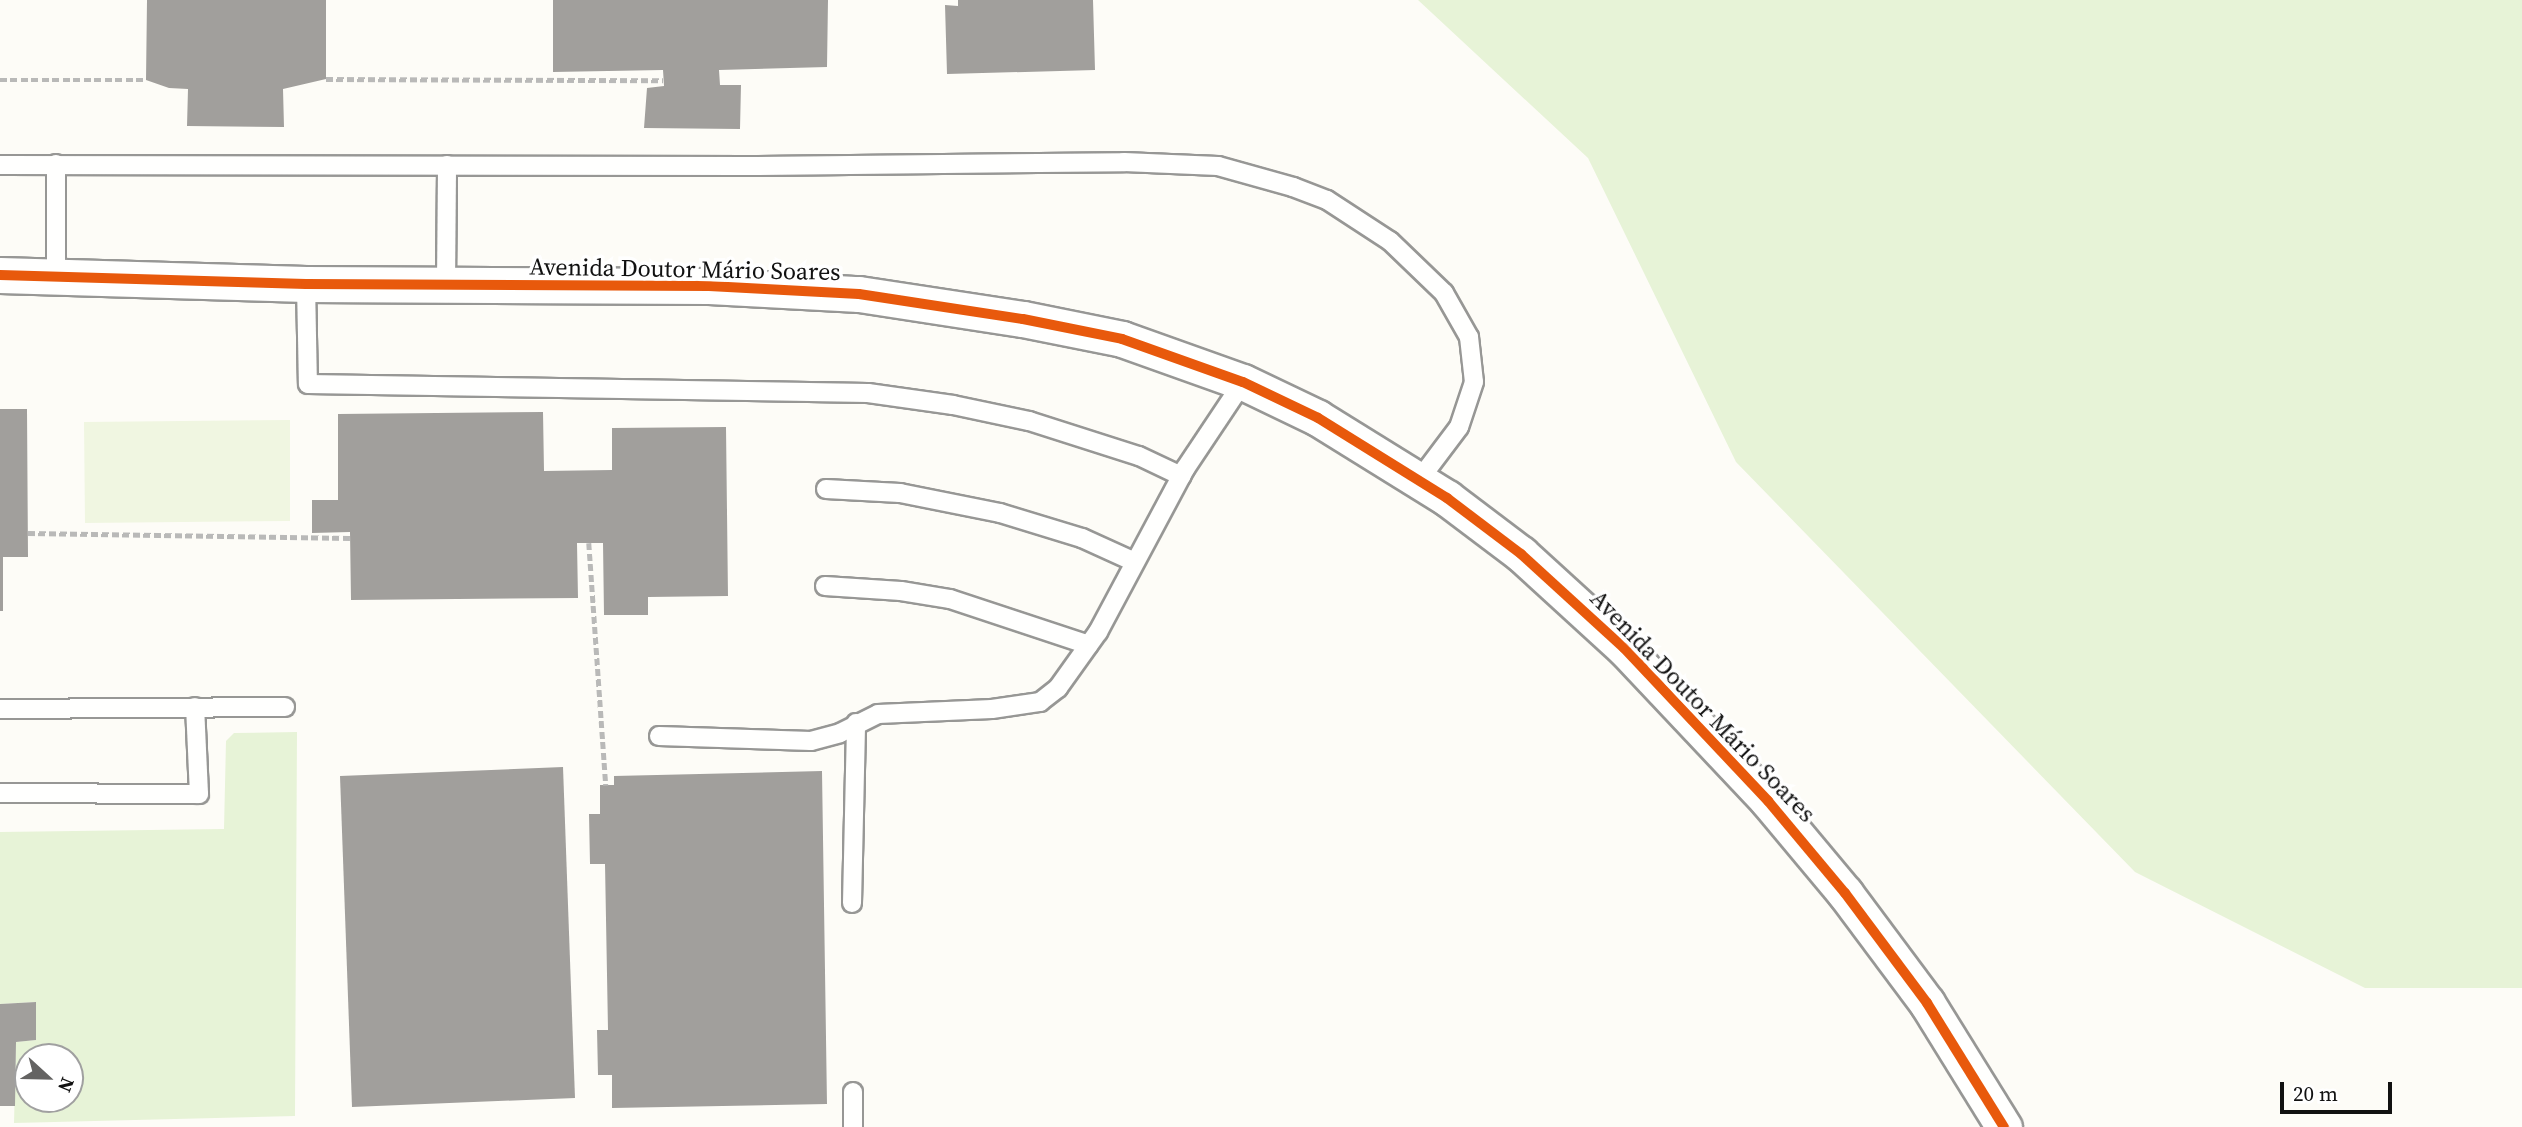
<!DOCTYPE html>
<html>
<head>
<meta charset="utf-8">
<style>
  body { margin:0 }
  #map { position:relative; width:2522px; height:1127px; overflow:hidden; background:#fdfcf7; font-family:"Source Serif 4",serif }
  div>[style] { position:absolute }
  [style*='--x'] { left:calc(var(--x)*1px); top:calc(var(--y)*1px); width:calc(var(--w)*1px); rotate:calc(var(--a)*1deg) }
  .green>* { inset:0; background:#e7f3d7 }
  .pitch>* { inset:0; background:#f0f6e1 }
  .building>* { inset:0; background:#a19f9c }
  .path>* { height:4.5px; margin-top:-2.25px; transform-origin:0; background:repeating-linear-gradient(90deg,#b9b9b8 0 7px,transparent 0 10.5px) }
  .roads { filter:drop-shadow(2px 0 #979795) drop-shadow(-2px 0 #979795) drop-shadow(0 2px #979795) drop-shadow(0 -2px #979795) }
  .service>* { height:18px; margin:-9px; padding:0 9px; transform-origin:9px; border-radius:9px; background:#fffffe }
  .minor>* { height:35px; margin:-17.5px; padding:0 17.5px; transform-origin:17.5px; border-radius:17.5px; background:#fffffe }
  .cycleway>* { height:10px; margin:-5px; padding:0 5px; transform-origin:5px; border-radius:5px; background:#e8590c }
  span { translate:-50% -50%; white-space:nowrap; text-align:center; line-height:1.15; -webkit-text-stroke:7px #fff; paint-order:stroke }
  .street-label { font-size:24px; color:#111 }
  .north { position:absolute; left:14px; top:1043px; width:70px; height:70px; box-sizing:border-box; background:#fff; border:2px solid #a0a0a0; border-radius:50%; rotate:112deg; font-size:19px; font-weight:700; line-height:28px; text-align:center; color:#111 }
  .north::after { content:''; display:block; margin:auto; width:24px; height:32px; background:#646362; clip-path:polygon(50% 0,100% 100%,50% 72%,0 100%) }
  .scale { position:absolute; left:2280px; top:1082px; width:112px; height:32px; box-sizing:border-box; border:4px solid #111; border-top:0; padding-left:9px; font-size:21px; line-height:24px; white-space:nowrap; color:#111; -webkit-text-stroke:5px #fff; paint-order:stroke }
</style>
</head>
<body>
<div id="map">
  <div class="green">
    <i style="clip-path:polygon(1418px 0,2522px 0,2522px 988px,2365px 988px,2135px 872px,1736px 462px,1588px 158px)"></i>
    <i style="clip-path:polygon(evenodd,297px 732px,295px 1116px,14px 1123px,16px 1042px,36px 1040px,36px 1002px,0 1004px,0 832px,224px 829px,226px 741px,234px 733px,297px 732px,28px 1057px,70px 1057px,70px 1099px,28px 1099px,28px 1057px)"></i>
  </div>
  <div class="pitch">
    <i style="clip-path:polygon(290px 420px,290px 521px,85px 523px,84px 422px)"></i>
  </div>
  <div class="building">
    <i style="clip-path:polygon(147px 0,326px 0,326px 79px,283px 89px,284px 127px,187px 126px,188px 89px,169px 88px,146px 80px)"></i>
    <i style="clip-path:polygon(553px 0,828px 0,827px 67px,719px 70px,720px 85px,741px 85px,740px 129px,644px 128px,647px 88px,664px 86px,663px 70px,553px 72px)"></i>
    <i style="clip-path:polygon(958px 0,1093px 0,1095px 70px,947px 74px,945px 5px,958px 6px)"></i>
    <i style="clip-path:polygon(0 409px,27px 409px,28px 557px,3px 557px,3px 611px,0 611px)"></i>
    <i style="clip-path:polygon(543px 412px,544px 471px,612px 470px,612px 428px,726px 427px,728px 596px,648px 597px,648px 615px,604px 615px,603px 543px,577px 543px,578px 598px,351px 600px,350px 532px,312px 533px,312px 500px,338px 500px,338px 414px)"></i>
    <i style="clip-path:polygon(563px 767px,575px 1098px,352px 1107px,340px 776px)"></i>
    <i style="clip-path:polygon(822px 771px,827px 1104px,612px 1108px,612px 1075px,598px 1075px,597px 1030px,608px 1030px,605px 864px,590px 864px,589px 814px,600px 814px,600px 785px,614px 785px,614px 776px)"></i>
    <i style="clip-path:polygon(36px 1002px,36px 1040px,16px 1042px,15px 1106px,0 1106px,0 1004px)"></i>
  </div>
  <div class="path">
    <i style="--x:326;--y:79;--w:337;--a:0.2"></i>
    <i style="--x:0;--y:80;--w:146;--a:0"></i>
    <i style="--x:28;--y:533;--w:322;--a:0.9"></i>
    <i style="--x:589;--y:543;--w:243;--a:86"></i>
  </div>
  <div class="roads">
    <div class="service">
      <i style="--x:0;--y:165;--w:758;--a:0.08"></i>
      <i style="--x:758;--y:166;--w:366;--a:-0.6"></i>
      <i style="--x:1124;--y:162;--w:94;--a:2.4"></i>
      <i style="--x:1218;--y:166;--w:78;--a:15.6"></i>
      <i style="--x:1293;--y:187;--w:36;--a:21"></i>
      <i style="--x:1327;--y:200;--w:75;--a:33.1"></i>
      <i style="--x:1390;--y:241;--w:75;--a:43.9"></i>
      <i style="--x:1444;--y:293;--w:51;--a:60.4"></i>
      <i style="--x:1469;--y:337;--w:45;--a:83.7"></i>
      <i style="--x:1474;--y:382;--w:47;--a:108.4"></i>
      <i style="--x:1459;--y:427;--w:66;--a:127"></i>
      <i style="--x:56;--y:276;--w:112;--a:-90"></i>
      <i style="--x:306;--y:284;--w:100;--a:88.9"></i>
      <i style="--x:308;--y:384;--w:560;--a:0.92"></i>
      <i style="--x:868;--y:393;--w:86;--a:8"></i>
      <i style="--x:953;--y:405;--w:78;--a:11.9"></i>
      <i style="--x:1029;--y:421;--w:115;--a:17.7"></i>
      <i style="--x:1139;--y:456;--w:47;--a:25.5"></i>
      <i style="--x:446;--y:285;--w:120;--a:-89.5"></i>
      <i style="--x:826;--y:489;--w:74;--a:3.1"></i>
      <i style="--x:900;--y:493;--w:102;--a:11.3"></i>
      <i style="--x:1000;--y:513;--w:86;--a:17"></i>
      <i style="--x:1082;--y:538;--w:58;--a:24.4"></i>
      <i style="--x:825;--y:586;--w:76;--a:3.8"></i>
      <i style="--x:901;--y:591;--w:50;--a:9.3"></i>
      <i style="--x:950;--y:599;--w:146;--a:18.3"></i>
      <i style="--x:0;--y:709;--w:285;--a:-0.4"></i>
      <i style="--x:659;--y:736;--w:152;--a:1.9"></i>
      <i style="--x:811;--y:741;--w:30;--a:-15"></i>
      <i style="--x:840;--y:733;--w:42;--a:-26.6"></i>
      <i style="--x:878;--y:714;--w:114;--a:-2.5"></i>
      <i style="--x:992;--y:709;--w:49;--a:-8.3"></i>
      <i style="--x:1040;--y:702;--w:23;--a:-38"></i>
      <i style="--x:1058;--y:688;--w:69;--a:-54.5"></i>
      <i style="--x:1098;--y:632;--w:185;--a:-61.9"></i>
      <i style="--x:1185;--y:469;--w:105;--a:-56.3"></i>
      <i style="--x:0;--y:793;--w:199;--a:0.3"></i>
      <i style="--x:199;--y:794;--w:87;--a:-92.6"></i>
      <i style="--x:852;--y:903;--w:180;--a:-88.7"></i>
      <i style="--x:853;--y:1092;--w:35;--a:90"></i>
    </div>
    <div class="minor">
      <i style="--x:0;--y:275;--w:306;--a:1.7"></i>
      <i style="--x:306;--y:284;--w:403;--a:0.3"></i>
      <i style="--x:709;--y:286;--w:150;--a:3.1"></i>
      <i style="--x:859;--y:294;--w:166;--a:8.7"></i>
      <i style="--x:1023;--y:319;--w:101;--a:11.4"></i>
      <i style="--x:1122;--y:339;--w:128;--a:19.6"></i>
      <i style="--x:1243;--y:382;--w:83;--a:25.6"></i>
      <i style="--x:1318;--y:418;--w:152;--a:31.8"></i>
      <i style="--x:1447;--y:498;--w:93;--a:37.1"></i>
      <i style="--x:1521;--y:554;--w:139;--a:42.4"></i>
      <i style="--x:1624;--y:648;--w:210;--a:46.7"></i>
      <i style="--x:1768;--y:801;--w:120;--a:50.1"></i>
      <i style="--x:1845;--y:893;--w:137;--a:53.3"></i>
      <i style="--x:1927;--y:1003;--w:146;--a:58.2"></i>
    </div>
  </div>
  <div class="cycleway">
    <i style="--x:0;--y:275;--w:306;--a:1.7"></i>
    <i style="--x:306;--y:284;--w:403;--a:0.3"></i>
    <i style="--x:709;--y:286;--w:150;--a:3.1"></i>
    <i style="--x:859;--y:294;--w:166;--a:8.7"></i>
    <i style="--x:1023;--y:319;--w:101;--a:11.4"></i>
    <i style="--x:1122;--y:339;--w:128;--a:19.6"></i>
    <i style="--x:1243;--y:382;--w:83;--a:25.6"></i>
    <i style="--x:1318;--y:418;--w:152;--a:31.8"></i>
    <i style="--x:1447;--y:498;--w:93;--a:37.1"></i>
    <i style="--x:1521;--y:554;--w:139;--a:42.4"></i>
    <i style="--x:1624;--y:648;--w:210;--a:46.7"></i>
    <i style="--x:1768;--y:801;--w:120;--a:50.1"></i>
    <i style="--x:1845;--y:893;--w:137;--a:53.3"></i>
    <i style="--x:1927;--y:1003;--w:146;--a:58.2"></i>
  </div>
  <div class="street-label">
    <span style="left:685px;top:269px;rotate:1deg">Avenida Doutor Mário Soares</span>
    <span style="left:1703px;top:706px;rotate:46deg">Avenida Doutor Mário Soares</span>
  </div>
  <div class="north">N</div>
  <div class="scale">20 m</div>
</div>
</body>
</html>
